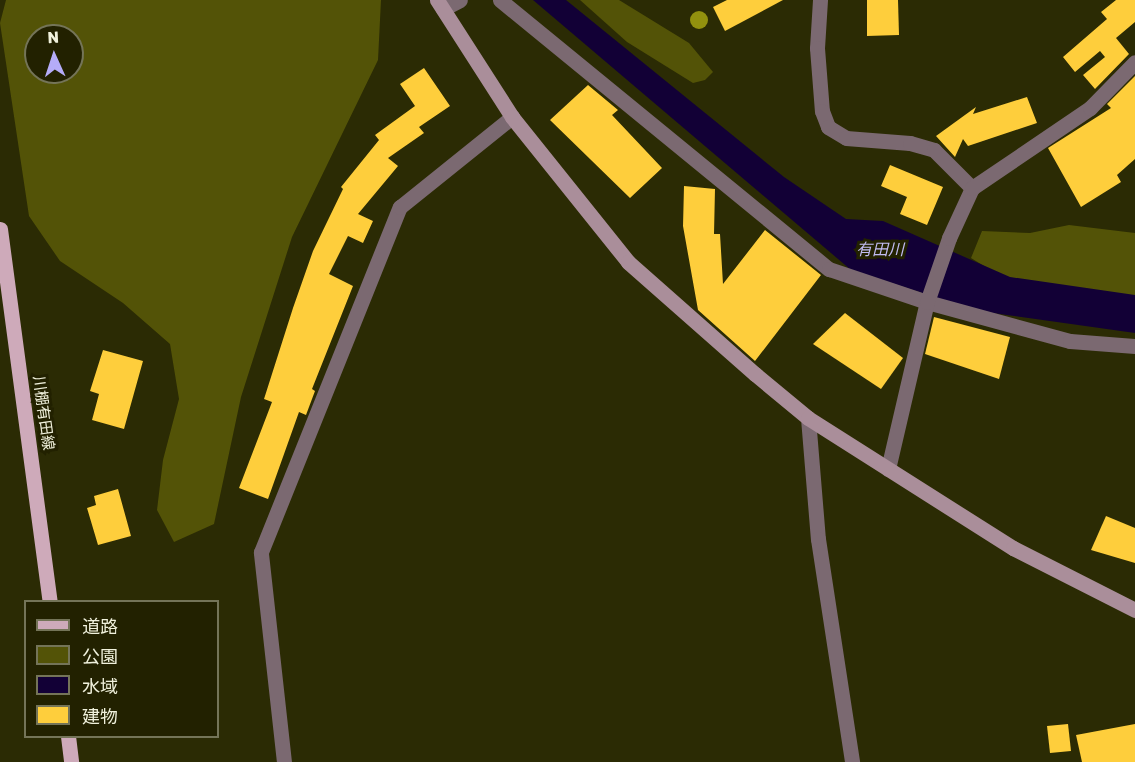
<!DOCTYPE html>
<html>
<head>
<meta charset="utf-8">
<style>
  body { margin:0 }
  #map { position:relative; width:1135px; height:762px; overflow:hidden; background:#2b2b04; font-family:Rubik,"Noto Sans JP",sans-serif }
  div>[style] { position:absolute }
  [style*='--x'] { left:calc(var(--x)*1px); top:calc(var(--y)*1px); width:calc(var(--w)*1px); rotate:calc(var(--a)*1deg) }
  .green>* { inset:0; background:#535307 }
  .water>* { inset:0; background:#120036 }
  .building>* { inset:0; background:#fece3c }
  .street>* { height:15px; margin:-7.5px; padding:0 7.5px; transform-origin:7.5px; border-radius:7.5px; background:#7b6971 }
  .secondary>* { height:15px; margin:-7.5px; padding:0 7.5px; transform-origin:7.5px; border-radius:7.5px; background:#aa8e9a }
  .primary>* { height:15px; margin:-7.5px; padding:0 7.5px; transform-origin:7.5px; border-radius:7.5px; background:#ceaaba }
  .trees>* { width:18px; height:18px; margin:-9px; border-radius:50%; background:#92910e }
  span { translate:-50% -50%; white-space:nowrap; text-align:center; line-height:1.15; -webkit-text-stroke:6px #222100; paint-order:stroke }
  .street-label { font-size:15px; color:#f0f1dc }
  .water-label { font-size:16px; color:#c1bbf2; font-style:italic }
  .legend { position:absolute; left:24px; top:600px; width:195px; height:138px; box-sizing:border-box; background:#222100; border:2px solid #747458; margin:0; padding:8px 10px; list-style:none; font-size:18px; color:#f0f1dc }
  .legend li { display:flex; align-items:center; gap:12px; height:30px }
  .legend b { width:30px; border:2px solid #747458 }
  .north { position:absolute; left:24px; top:24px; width:60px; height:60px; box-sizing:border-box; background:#222100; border:2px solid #747458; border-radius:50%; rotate:357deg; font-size:16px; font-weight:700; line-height:24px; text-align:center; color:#f0f1dc }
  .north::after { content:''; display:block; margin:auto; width:21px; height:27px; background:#b5acf8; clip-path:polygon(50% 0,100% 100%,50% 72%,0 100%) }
</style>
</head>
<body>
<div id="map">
  <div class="green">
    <i style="clip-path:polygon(evenodd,6px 0,381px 0,378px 60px,292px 237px,241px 397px,214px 524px,174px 542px,157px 510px,163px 460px,179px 399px,170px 344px,123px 303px,60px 261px,29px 216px,0 23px,6px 0,36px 36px,72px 36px,72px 72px,36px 72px,36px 36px)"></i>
    <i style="clip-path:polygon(580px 0,619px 0,689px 43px,713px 72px,705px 80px,693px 83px,627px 42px)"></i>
    <i style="clip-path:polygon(1069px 225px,1135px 233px,1135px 306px,1015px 285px,971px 258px,982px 231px,1030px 233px)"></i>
  </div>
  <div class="water">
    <i style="clip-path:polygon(533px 0,566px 0,784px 177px,846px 219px,883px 221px,1010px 277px,1135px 295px,1135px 333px,978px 311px,851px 270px)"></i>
  </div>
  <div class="building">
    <i style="clip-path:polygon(727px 0,783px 0,725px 31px,713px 7px)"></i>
    <i style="clip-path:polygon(867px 0,898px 0,899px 35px,867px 36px)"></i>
    <i style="clip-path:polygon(1116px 0,1135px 0,1135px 22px,1116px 38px,1129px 54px,1095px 89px,1083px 75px,1105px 57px,1100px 51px,1075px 72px,1063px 57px,1107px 19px,1101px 12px)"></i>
    <i style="clip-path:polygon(424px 68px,450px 106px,419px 127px,424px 133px,388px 158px,398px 166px,358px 214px,373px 221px,363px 243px,348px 236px,329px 274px,353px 286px,312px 389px,315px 391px,306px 415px,299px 412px,268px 499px,239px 488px,272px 402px,264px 399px,293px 308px,313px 251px,343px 189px,341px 187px,379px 140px,375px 135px,415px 106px,400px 84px)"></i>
    <i style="clip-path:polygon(1135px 76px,1135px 159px,1117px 175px,1121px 182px,1081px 207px,1048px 148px,1111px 108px,1107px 104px)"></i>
    <i style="clip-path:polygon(588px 85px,618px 110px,612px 115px,662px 168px,630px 198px,550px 120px)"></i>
    <i style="clip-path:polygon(1027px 97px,1037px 123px,968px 146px,963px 139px,955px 157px,936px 136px,976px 107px,973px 114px)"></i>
    <i style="clip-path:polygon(890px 165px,943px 187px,927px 225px,900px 214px,907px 197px,881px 186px)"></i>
    <i style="clip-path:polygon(684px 186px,715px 189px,714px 234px,720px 234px,723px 284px,765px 230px,821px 275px,755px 361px,698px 310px,683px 226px)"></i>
    <i style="clip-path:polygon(845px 313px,903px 358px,881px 389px,813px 344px)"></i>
    <i style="clip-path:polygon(934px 317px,1010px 337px,999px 379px,925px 354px)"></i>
    <i style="clip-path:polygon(103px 350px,143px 361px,124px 429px,92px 420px,99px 394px,90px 391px)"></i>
    <i style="clip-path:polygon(118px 489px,131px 536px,98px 545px,87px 508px,96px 505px,94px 496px)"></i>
    <i style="clip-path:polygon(1106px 516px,1135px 528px,1135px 563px,1091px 550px)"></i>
    <i style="clip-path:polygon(1068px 724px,1071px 751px,1050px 753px,1047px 726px)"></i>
    <i style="clip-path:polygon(1135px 724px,1135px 762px,1082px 762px,1076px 735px)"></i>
  </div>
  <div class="street">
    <i style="--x:500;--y:0;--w:425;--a:39.3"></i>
    <i style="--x:829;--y:269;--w:103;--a:18.6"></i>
    <i style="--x:927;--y:302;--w:148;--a:15.3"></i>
    <i style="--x:1070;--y:341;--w:65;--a:4.4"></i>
    <i style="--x:820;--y:0;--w:48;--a:93.6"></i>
    <i style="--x:817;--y:48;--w:63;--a:85.5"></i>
    <i style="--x:822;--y:111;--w:17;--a:69"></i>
    <i style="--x:828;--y:127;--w:21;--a:31"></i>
    <i style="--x:846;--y:138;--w:64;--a:4.5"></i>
    <i style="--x:910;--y:143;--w:25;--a:16"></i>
    <i style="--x:934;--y:150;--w:54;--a:45"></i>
    <i style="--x:443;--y:9;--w:19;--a:-28"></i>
    <i style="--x:808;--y:418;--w:121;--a:85.3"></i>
    <i style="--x:818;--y:539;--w:226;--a:81.3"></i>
    <i style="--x:888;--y:469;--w:171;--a:-76.9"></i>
    <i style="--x:927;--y:302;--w:68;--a:-71"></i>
    <i style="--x:949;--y:238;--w:55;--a:-65.3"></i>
    <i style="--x:972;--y:188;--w:143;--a:-34.1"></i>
    <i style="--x:1090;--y:108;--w:64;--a:-45.6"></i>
    <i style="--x:284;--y:762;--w:211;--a:-96.3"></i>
    <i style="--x:261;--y:552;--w:372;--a:-68.1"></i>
    <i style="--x:400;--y:207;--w:144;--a:-38.8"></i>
  </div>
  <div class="secondary">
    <i style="--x:437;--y:0;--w:139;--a:57.3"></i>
    <i style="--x:512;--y:117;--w:186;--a:51.3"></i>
    <i style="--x:628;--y:262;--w:169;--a:41.4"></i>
    <i style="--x:755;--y:374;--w:69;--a:39.7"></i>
    <i style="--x:808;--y:418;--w:243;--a:32.4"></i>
    <i style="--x:1013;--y:548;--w:137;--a:26.9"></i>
  </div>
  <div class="primary">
    <i style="--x:0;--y:229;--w:376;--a:82.4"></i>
    <i style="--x:68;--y:736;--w:26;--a:83"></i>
  </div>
  <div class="trees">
    <i style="left:699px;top:20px"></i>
  </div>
  <div class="street-label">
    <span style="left:43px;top:413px;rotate:82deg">川棚有田線</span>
  </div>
  <div class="water-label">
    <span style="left:880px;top:250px">有田川</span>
  </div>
  <ul class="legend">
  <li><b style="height:8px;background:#ceaaba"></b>道路</li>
  <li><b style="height:16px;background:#535307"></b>公園</li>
  <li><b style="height:16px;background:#120036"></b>水域</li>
  <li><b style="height:16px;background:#fece3c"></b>建物</li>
  </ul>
  <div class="north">N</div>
</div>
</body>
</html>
